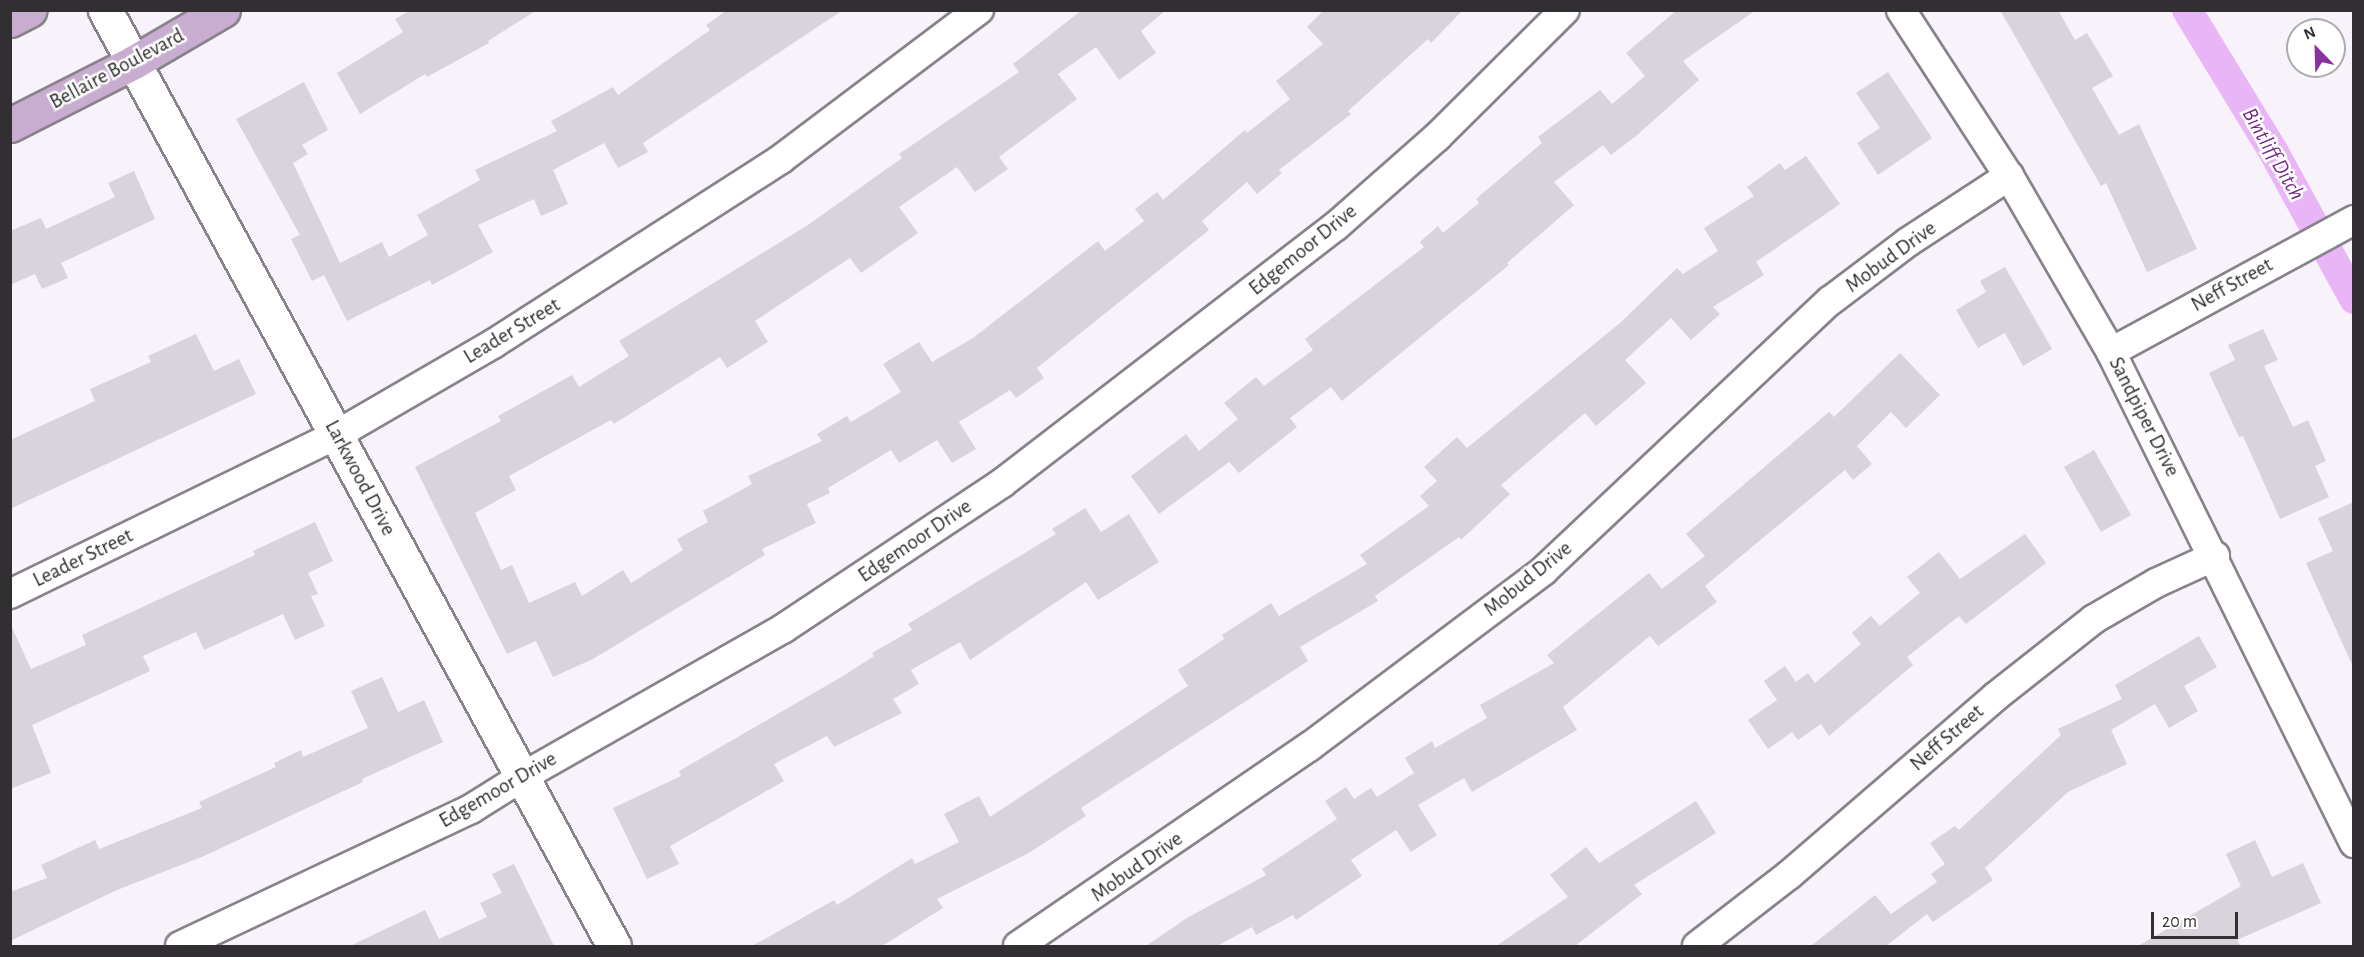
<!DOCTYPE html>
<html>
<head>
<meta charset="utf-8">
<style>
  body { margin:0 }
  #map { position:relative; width:2364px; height:957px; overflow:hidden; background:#f8f2fa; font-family:"Alegreya Sans",sans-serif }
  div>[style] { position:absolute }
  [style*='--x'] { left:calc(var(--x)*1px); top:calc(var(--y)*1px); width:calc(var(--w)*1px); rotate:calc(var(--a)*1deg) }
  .canal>* { height:30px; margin:-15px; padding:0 15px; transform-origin:15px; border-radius:15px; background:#e8b5f6 }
  .building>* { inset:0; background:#d9d3db }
  .roads { filter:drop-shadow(2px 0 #88828a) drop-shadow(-2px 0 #88828a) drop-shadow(0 2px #88828a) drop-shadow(0 -2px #88828a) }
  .street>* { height:28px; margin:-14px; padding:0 14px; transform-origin:14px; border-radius:14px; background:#fff }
  .secondary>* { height:33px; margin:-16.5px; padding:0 16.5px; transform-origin:16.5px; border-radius:16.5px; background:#fff }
  .primary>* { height:33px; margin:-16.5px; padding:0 16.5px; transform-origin:16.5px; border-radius:16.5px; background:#c8add0 }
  span { translate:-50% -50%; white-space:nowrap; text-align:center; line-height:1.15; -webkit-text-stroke:5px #fff; paint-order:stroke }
  .street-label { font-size:21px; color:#312f32 }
  .water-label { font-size:22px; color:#722785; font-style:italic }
  .frame { position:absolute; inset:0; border:12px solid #312f32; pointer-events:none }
  .north { position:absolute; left:2286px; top:18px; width:60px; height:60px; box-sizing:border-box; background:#fff; border:2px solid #adacad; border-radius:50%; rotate:337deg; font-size:16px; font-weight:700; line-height:24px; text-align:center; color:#312f32 }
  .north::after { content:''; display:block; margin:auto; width:21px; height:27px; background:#88329f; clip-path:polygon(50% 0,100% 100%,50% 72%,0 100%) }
  .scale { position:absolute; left:2151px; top:912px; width:87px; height:27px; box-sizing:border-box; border:3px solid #312f32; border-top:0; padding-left:8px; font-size:18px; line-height:21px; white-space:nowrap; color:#312f32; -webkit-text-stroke:4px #fff; paint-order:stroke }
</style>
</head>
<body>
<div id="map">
  <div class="canal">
    <i style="--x:2187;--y:10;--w:163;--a:58.6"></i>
    <i style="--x:2272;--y:149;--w:171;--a:61.3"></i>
  </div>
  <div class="building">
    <i style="clip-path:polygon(411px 10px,537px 10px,488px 41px,489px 43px,427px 77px,425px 74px,360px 114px,337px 73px,403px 32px,395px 19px)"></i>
    <i style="clip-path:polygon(727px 10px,843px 10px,643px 143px,648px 152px,618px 168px,604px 143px,553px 170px,568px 204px,541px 216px,534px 199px,478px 225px,493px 252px,432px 285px,430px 280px,347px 321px,324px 275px,312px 281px,291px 239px,300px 235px,236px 119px,304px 82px,328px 130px,302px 145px,308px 154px,293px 163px,340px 263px,382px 242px,389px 257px,428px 235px,417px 215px,480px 180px,475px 170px,557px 131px,551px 121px,613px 87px,618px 95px,710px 30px,706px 25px)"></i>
    <i style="clip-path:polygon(1082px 10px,1166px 10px,1141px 31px,1156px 53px,1119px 80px,1096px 47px,1058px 74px,1077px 99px,999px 157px,1008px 169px,975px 192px,957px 167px,899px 207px,918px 233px,861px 273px,850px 258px,755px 321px,768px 342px,727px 368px,720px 357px,614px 424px,611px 420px,509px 476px,516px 490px,475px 513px,501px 570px,512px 565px,529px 603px,575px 582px,582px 596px,623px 570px,631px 583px,683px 550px,677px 539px,708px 522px,703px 511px,752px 484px,748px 476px,822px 441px,817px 434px,847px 416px,851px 422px,901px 392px,883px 364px,919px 342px,932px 362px,973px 338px,1098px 241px,1105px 251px,1144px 221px,1135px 209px,1157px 192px,1163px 200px,1245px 130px,1247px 133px,1290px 99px,1276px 81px,1323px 44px,1307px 27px,1324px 10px,1463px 10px,1431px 43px,1428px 39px,1348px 111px,1351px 114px,1279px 170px,1282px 173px,1257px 194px,1247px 182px,1202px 221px,1209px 230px,1037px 368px,1044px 378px,1016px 398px,1010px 390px,959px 422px,976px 449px,952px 463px,937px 440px,899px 463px,891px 450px,828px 488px,830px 493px,807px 504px,816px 523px,762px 549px,765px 555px,593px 659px,553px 677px,536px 641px,507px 654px,415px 467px,501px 421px,498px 416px,572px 375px,579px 387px,629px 356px,619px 341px,808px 225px,902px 158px,899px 154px,1019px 72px,1013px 64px)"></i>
    <i style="clip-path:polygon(1677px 10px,1756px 10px,1683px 61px,1699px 80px,1636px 136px,1611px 155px,1603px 145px,1554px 182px,1574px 205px,1507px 263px,1509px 265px,1342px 401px,1331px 387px,1290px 418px,1297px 427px,1239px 473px,1229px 462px,1159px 514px,1131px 476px,1186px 434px,1199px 451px,1238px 419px,1224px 403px,1256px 377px,1264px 386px,1313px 350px,1305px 339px,1424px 247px,1420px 242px,1438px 226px,1443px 233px,1479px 203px,1476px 199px,1542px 143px,1538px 137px,1600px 90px,1612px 104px,1645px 76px,1626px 53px)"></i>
    <i style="clip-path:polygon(2000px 10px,2058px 10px,2075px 40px,2087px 33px,2113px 76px,2092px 88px,2119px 135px,2139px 124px,2197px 249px,2147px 272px,2106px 183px,2101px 186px)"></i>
    <i style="clip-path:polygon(1888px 72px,1932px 138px,1878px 175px,1857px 143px,1880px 128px,1856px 93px)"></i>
    <i style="clip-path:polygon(1806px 156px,1840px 204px,1756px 262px,1764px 275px,1713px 307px,1720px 314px,1691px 340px,1671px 318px,1625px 360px,1646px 383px,1596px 426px,1585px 413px,1501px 485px,1510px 494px,1461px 540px,1459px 537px,1375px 596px,1378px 601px,1300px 647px,1308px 661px,1081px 808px,1086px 816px,1027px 854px,937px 899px,943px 908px,882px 946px,752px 946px,834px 900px,837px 905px,912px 858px,915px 864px,959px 842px,944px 814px,979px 796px,990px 817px,1188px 686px,1178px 670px,1224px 639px,1222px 635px,1271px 603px,1279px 616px,1367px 564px,1360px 555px,1429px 506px,1420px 496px,1437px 481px,1424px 467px,1457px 437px,1467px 448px,1620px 323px,1677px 268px,1683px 274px,1718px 251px,1704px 228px,1754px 196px,1747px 187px,1780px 163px,1785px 170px)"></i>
    <i style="clip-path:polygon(134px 171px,155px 219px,61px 263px,68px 278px,42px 289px,35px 274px,10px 285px,10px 231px,41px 218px,46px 229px,115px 197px,108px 183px)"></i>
    <i style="clip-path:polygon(2005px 267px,2052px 349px,2023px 366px,2005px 333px,1978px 348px,1956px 310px,1986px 292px,1980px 281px)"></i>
    <i style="clip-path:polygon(2263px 329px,2278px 360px,2264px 366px,2293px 427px,2308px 420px,2326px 461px,2315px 466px,2329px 497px,2280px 519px,2243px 436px,2239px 437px,2209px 373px,2235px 360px,2228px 345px)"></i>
    <i style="clip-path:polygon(196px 334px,214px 371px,239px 359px,256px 394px,10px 509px,10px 440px,95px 401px,90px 389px,151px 362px,148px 356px)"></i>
    <i style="clip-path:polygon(1900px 353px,1940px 395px,1906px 428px,1891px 412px,1857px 446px,1872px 464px,1853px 480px,1845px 470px,1705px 586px,1717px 602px,1658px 646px,1650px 636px,1563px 707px,1577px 730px,1472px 792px,1464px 778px,1418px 805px,1437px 835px,1411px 852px,1396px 830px,1351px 860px,1362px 876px,1296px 920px,1293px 915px,1256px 935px,1252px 927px,1217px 946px,1146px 946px,1187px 918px,1266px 875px,1262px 869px,1337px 819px,1325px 801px,1346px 787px,1354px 799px,1371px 788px,1377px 797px,1414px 773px,1405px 758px,1432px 741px,1435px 748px,1487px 718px,1480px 705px,1554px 663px,1547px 655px,1649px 573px,1662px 589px,1705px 556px,1686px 534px,1829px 412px,1834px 417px)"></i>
    <i style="clip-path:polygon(2094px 450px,2131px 515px,2101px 532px,2064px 467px)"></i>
    <i style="clip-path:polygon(2354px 502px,2354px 669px,2306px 563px,2333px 551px,2318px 518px)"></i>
    <i style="clip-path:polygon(1085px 508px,1101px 532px,1129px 514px,1159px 562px,1098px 600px,1086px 582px,970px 660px,960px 642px,911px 670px,919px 684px,893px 699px,902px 713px,834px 747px,827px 736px,774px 764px,784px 781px,670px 846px,679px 864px,647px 879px,613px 808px,681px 776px,679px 771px,843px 676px,874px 656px,872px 653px,912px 630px,908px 624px,1056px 534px,1052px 529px)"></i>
    <i style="clip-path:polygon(315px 522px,333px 561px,308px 573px,318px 594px,311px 596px,325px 626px,295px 640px,283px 614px,204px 650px,196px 632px,143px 656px,150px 671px,32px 725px,51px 773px,10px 789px,10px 623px,31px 669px,86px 645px,82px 635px,255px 555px,253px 551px)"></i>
    <i style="clip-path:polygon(2025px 534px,2046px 563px,1966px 624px,1959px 616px,1907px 657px,1913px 665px,1829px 736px,1821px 724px,1798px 740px,1792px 732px,1768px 749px,1748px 720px,1777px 700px,1764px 681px,1785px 666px,1796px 682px,1808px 673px,1815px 683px,1861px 644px,1852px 633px,1871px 616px,1880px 626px,1920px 593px,1907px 577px,1939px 552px,1960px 579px)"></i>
    <i style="clip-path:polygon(2199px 636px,2217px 667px,2184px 686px,2198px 711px,2169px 728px,2155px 704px,2111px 730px,2127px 764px,2068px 792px,1985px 868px,1993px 880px,1933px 922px,1927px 914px,1886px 946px,1811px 946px,1875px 895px,1891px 914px,1937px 882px,1931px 874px,1945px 864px,1930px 843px,1955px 826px,1959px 830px,2061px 735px,2058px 729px,2122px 699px,2115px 685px)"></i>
    <i style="clip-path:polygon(382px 677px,398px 712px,424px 700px,443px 742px,362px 779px,363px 782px,204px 856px,117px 890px,10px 941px,10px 892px,47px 878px,41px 865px,95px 840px,99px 849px,202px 808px,199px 802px,276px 767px,274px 763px,301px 750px,303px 757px,368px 728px,351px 691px)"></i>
    <i style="clip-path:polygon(1696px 801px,1716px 833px,1634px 885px,1642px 894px,1575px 946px,1496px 946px,1568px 897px,1550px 875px,1586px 847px,1599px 863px)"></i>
    <i style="clip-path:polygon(2255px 840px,2272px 877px,2303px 863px,2321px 903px,2237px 940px,2241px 946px,2138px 946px,2241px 886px,2226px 854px)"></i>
    <i style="clip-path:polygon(514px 864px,554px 946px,350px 946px,425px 910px,439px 939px,487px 917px,480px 903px,502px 893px,492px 874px)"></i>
  </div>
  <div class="roads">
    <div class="street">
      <i style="--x:1901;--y:10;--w:198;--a:57"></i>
      <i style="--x:2009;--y:176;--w:203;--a:59.9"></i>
      <i style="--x:2111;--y:352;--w:548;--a:63.67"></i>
      <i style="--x:2111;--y:352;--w:277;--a:-28.5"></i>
      <i style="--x:10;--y:594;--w:363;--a:-26"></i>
      <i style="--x:336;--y:435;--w:181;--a:-30.1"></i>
      <i style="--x:493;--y:344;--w:342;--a:-32.7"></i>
      <i style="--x:781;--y:159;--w:248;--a:-37"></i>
      <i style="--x:180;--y:946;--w:322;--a:-25.2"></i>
      <i style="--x:471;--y:809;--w:60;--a:-32.1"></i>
      <i style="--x:522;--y:777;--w:301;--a:-29.6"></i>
      <i style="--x:784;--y:628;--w:262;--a:-33.6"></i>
      <i style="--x:1002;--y:483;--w:421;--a:-37.6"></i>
      <i style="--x:1336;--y:226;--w:135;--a:-41.4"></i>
      <i style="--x:1437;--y:137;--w:180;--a:-44.8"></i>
      <i style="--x:1018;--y:946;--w:353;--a:-34.4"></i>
      <i style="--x:1309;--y:747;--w:293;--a:-36.9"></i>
      <i style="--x:1543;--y:571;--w:394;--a:-43.3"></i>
      <i style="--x:1830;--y:301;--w:98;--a:-37.1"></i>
      <i style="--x:1908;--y:242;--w:121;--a:-33.2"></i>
      <i style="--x:1697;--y:946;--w:116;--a:-37.7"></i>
      <i style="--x:1789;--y:875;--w:272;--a:-40.8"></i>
      <i style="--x:1995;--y:697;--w:126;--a:-38.2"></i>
      <i style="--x:2094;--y:619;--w:72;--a:-30.1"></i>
      <i style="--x:2156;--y:583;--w:65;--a:-24.6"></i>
    </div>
    <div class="secondary">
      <i style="--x:105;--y:10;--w:1065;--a:61.46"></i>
    </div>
    <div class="primary">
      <i style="--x:10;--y:20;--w:22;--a:-27"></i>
      <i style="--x:10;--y:125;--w:139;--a:-26.9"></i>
      <i style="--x:134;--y:62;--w:103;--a:-30.3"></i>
    </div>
  </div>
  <div class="street-label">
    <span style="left:117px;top:69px;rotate:-28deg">Bellaire Boulevard</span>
    <span style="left:1303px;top:250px;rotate:-39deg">Edgemoor Drive</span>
    <span style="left:1891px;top:257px;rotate:-36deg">Mobud Drive</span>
    <span style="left:2232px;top:285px;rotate:-29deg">Neff Street</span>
    <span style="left:512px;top:331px;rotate:-31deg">Leader Street</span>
    <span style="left:2144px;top:417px;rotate:63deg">Sandpiper Drive</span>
    <span style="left:360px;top:478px;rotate:62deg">Larkwood Drive</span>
    <span style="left:915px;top:541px;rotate:-34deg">Edgemoor Drive</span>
    <span style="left:83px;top:558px;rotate:-26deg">Leader Street</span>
    <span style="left:1528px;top:579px;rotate:-39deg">Mobud Drive</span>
    <span style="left:1947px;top:738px;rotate:-41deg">Neff Street</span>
    <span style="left:498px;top:790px;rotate:-30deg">Edgemoor Drive</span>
    <span style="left:1137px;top:867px;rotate:-35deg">Mobud Drive</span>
  </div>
  <div class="water-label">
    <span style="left:2273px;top:154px;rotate:60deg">Bintliff Ditch</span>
  </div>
  <div class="frame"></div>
  <div class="north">N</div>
  <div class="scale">20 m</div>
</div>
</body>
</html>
